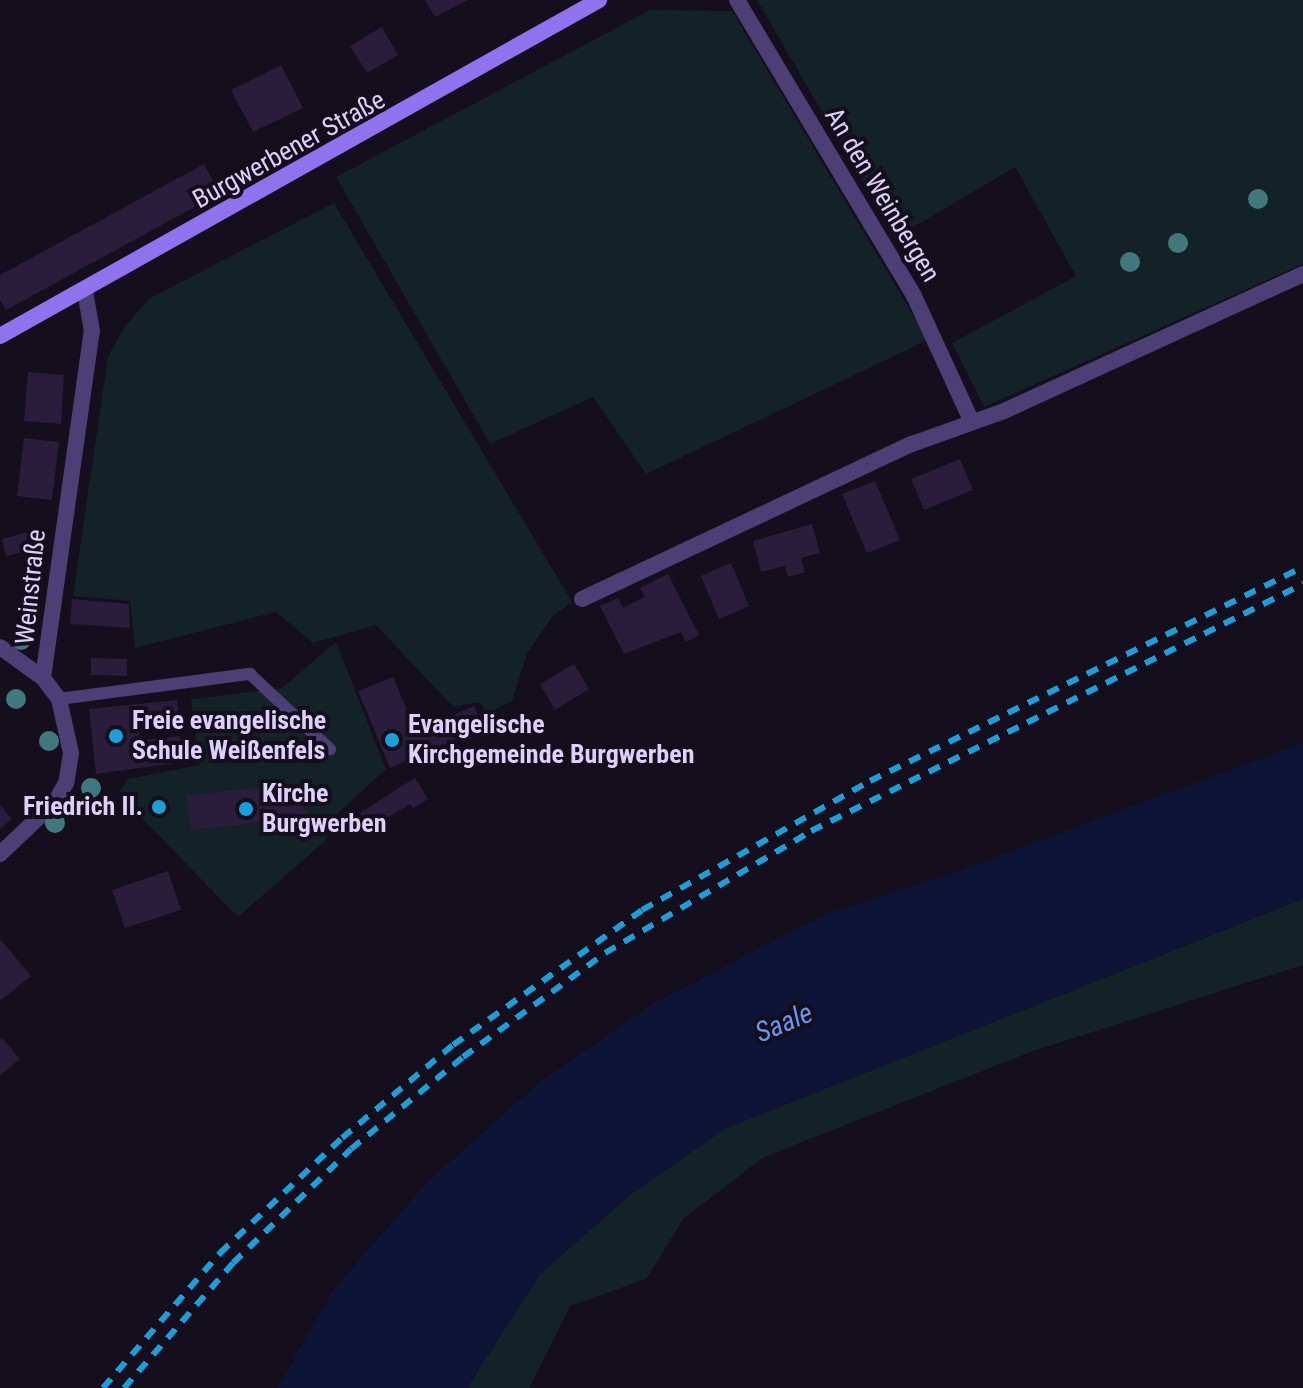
<!DOCTYPE html>
<html>
<head>
<meta charset="utf-8">
<style>
  body { margin:0 }
  #map { position:relative; width:1303px; height:1388px; overflow:hidden; background:#140e1d; font-family:"Roboto Condensed",sans-serif }
  div>[style] { position:absolute }
  [style*='--x'] { left:calc(var(--x)*1px); top:calc(var(--y)*1px); width:calc(var(--w)*1px); rotate:calc(var(--a)*1deg) }
  .green>* { inset:0; background:#122226 }
  .water>* { inset:0; background:#0e1436 }
  .building>* { inset:0; background:#291d3b }
  .lane>* { height:12px; margin:-6px; padding:0 6px; transform-origin:6px; border-radius:6px; background:#4c3f76 }
  .street>* { height:16px; margin:-8px; padding:0 8px; transform-origin:8px; border-radius:8px; background:#4c3f76 }
  .secondary>* { height:16px; margin:-8px; padding:0 8px; transform-origin:8px; border-radius:8px; background:#8f72ed }
  .rail>* { height:6px; margin-top:-3px; transform-origin:0; background:repeating-linear-gradient(90deg,#1b9fda 0 12px,transparent 0 22px) }
  .trees>* { width:20px; height:20px; margin:-10px; border-radius:50%; background:#41787d }
  .dots>* { width:22px; height:22px; translate:-50% -50%; box-sizing:border-box; border:4px solid #140e1d; border-radius:50% }
  span { translate:-50% -50%; white-space:nowrap; text-align:center; line-height:1.15; -webkit-text-stroke:8px #140e1d; paint-order:stroke }
  .street-label { font-size:26px; color:#ddd0f9 }
  .poi-label { font-size:26px; color:#ddd0f9; font-weight:700 }
  .left { translate:0 -50%; text-align:left }
  .right { translate:-100% -50%; text-align:right }
  .water-label { font-size:28px; color:#6a95ec; font-style:italic }
</style>
</head>
<body>
<div id="map">
  <div class="green">
    <i style="clip-path:polygon(757px 0,1303px 0,1303px 264px,984px 407px,952px 343px,1076px 276px,1015px 167px,895px 238px)"></i>
    <i style="clip-path:polygon(650px 10px,732px 11px,928px 340px,646px 474px,593px 397px,490px 444px,336px 177px)"></i>
    <i style="clip-path:polygon(334px 203px,572px 602px,553px 616px,527px 653px,512px 701px,487px 713px,479px 702px,453px 707px,376px 625px,313px 643px,276px 612px,135px 648px,130px 601px,73px 596px,108px 356px,125px 326px,150px 298px)"></i>
    <i style="clip-path:polygon(336px 642px,386px 769px,338px 813px,325px 841px,238px 917px,118px 794px,128px 779px,200px 765px,191px 699px,282px 688px)"></i>
    <i style="clip-path:polygon(1303px 899px,1303px 965px,1033px 1051px,764px 1157px,684px 1218px,646px 1279px,570px 1306px,529px 1388px,467px 1388px,540px 1274px,631px 1194px,726px 1128px)"></i>
  </div>
  <div class="water">
    <i style="clip-path:polygon(1303px 743px,1303px 899px,726px 1128px,630px 1194px,540px 1274px,467px 1388px,277px 1388px,334px 1289px,429px 1180px,541px 1081px,655px 1002px,829px 913px,953px 873px)"></i>
  </div>
  <div class="building">
    <i style="clip-path:polygon(425px 0,468px 0,435px 17px)"></i>
    <i style="clip-path:polygon(382px 27px,398px 55px,367px 73px,350px 46px)"></i>
    <i style="clip-path:polygon(281px 65px,303px 108px,253px 132px,231px 90px)"></i>
    <i style="clip-path:polygon(204px 164px,220px 193px,6px 310px,0 300px,0 275px)"></i>
    <i style="clip-path:polygon(28px 372px,64px 375px,61px 424px,24px 421px)"></i>
    <i style="clip-path:polygon(24px 438px,59px 442px,52px 500px,17px 496px)"></i>
    <i style="clip-path:polygon(960px 459px,973px 490px,924px 510px,911px 479px)"></i>
    <i style="clip-path:polygon(875px 481px,900px 540px,867px 553px,842px 494px)"></i>
    <i style="clip-path:polygon(812px 524px,820px 553px,801px 558px,805px 572px,788px 577px,785px 566px,761px 572px,753px 541px)"></i>
    <i style="clip-path:polygon(35px 530px,40px 548px,6px 556px,2px 539px)"></i>
    <i style="clip-path:polygon(731px 563px,749px 606px,719px 619px,701px 576px)"></i>
    <i style="clip-path:polygon(668px 574px,699px 635px,686px 642px,681px 632px,624px 654px,600px 606px,618px 598px,623px 608px,645px 597px,640px 588px)"></i>
    <i style="clip-path:polygon(72px 599px,129px 604px,130px 628px,70px 624px)"></i>
    <i style="clip-path:polygon(91px 658px,127px 659px,127px 676px,91px 675px)"></i>
    <i style="clip-path:polygon(574px 664px,589px 689px,555px 710px,540px 684px)"></i>
    <i style="clip-path:polygon(393px 677px,416px 732px,474px 706px,484px 727px,390px 768px,358px 691px)"></i>
    <i style="clip-path:polygon(177px 700px,179px 720px,148px 724px,149px 733px,140px 733px,137px 741px,180px 736px,183px 762px,96px 774px,89px 709px)"></i>
    <i style="clip-path:polygon(415px 778px,428px 799px,413px 808px,410px 804px,370px 828px,360px 813px)"></i>
    <i style="clip-path:polygon(285px 785px,300px 790px,301px 805px,313px 819px,299px 831px,288px 819px,191px 830px,186px 795px)"></i>
    <i style="clip-path:polygon(0 805px,12px 819px,0 829px)"></i>
    <i style="clip-path:polygon(168px 871px,181px 910px,125px 928px,112px 890px)"></i>
    <i style="clip-path:polygon(0 939px,31px 976px,0 1001px)"></i>
    <i style="clip-path:polygon(2px 1038px,20px 1059px,0 1076px,0 1040px)"></i>
  </div>
  <div class="lane">
    <i style="--x:59;--y:699;--w:193;--a:-7.5"></i>
    <i style="--x:250;--y:674;--w:110;--a:43.2"></i>
  </div>
  <div class="street">
    <i style="--x:737;--y:0;--w:345;--a:59.1"></i>
    <i style="--x:914;--y:296;--w:139;--a:65.3"></i>
    <i style="--x:582;--y:599;--w:365;--a:-25.2"></i>
    <i style="--x:912;--y:444;--w:98;--a:-19.7"></i>
    <i style="--x:1004;--y:411;--w:329;--a:-24.6"></i>
    <i style="--x:0;--y:647;--w:53;--a:35.8"></i>
    <i style="--x:43;--y:678;--w:26;--a:53"></i>
    <i style="--x:59;--y:699;--w:55;--a:77.5"></i>
    <i style="--x:71;--y:753;--w:30;--a:99"></i>
    <i style="--x:66;--y:783;--w:22;--a:120"></i>
    <i style="--x:55;--y:802;--w:76;--a:136.6"></i>
    <i style="--x:43;--y:678;--w:350;--a:-82"></i>
    <i style="--x:92;--y:331;--w:39;--a:-100"></i>
  </div>
  <div class="secondary">
    <i style="--x:0;--y:336;--w:687;--a:-29.29"></i>
  </div>
  <div class="rail">
    <i style="--x:103;--y:1388;--w:179;--a:-49.1"></i>
    <i style="--x:220;--y:1253;--w:168;--a:-43.3"></i>
    <i style="--x:342;--y:1138;--w:145;--a:-40"></i>
    <i style="--x:453;--y:1045;--w:232;--a:-35.5"></i>
    <i style="--x:642;--y:910;--w:262;--a:-29.5"></i>
    <i style="--x:870;--y:781;--w:483;--a:-26.3"></i>
    <i style="--x:124;--y:1388;--w:166;--a:-48.9"></i>
    <i style="--x:233;--y:1263;--w:164;--a:-44"></i>
    <i style="--x:351;--y:1149;--w:145;--a:-39.4"></i>
    <i style="--x:463;--y:1057;--w:176;--a:-36.2"></i>
    <i style="--x:605;--y:953;--w:239;--a:-30.6"></i>
    <i style="--x:811;--y:831;--w:551;--a:-26.66"></i>
  </div>
  <div class="trees">
    <i style="left:1258px;top:199px"></i>
    <i style="left:1178px;top:243px"></i>
    <i style="left:1130px;top:262px"></i>
    <i style="left:21px;top:640px"></i>
    <i style="left:16px;top:699px"></i>
    <i style="left:49px;top:741px"></i>
    <i style="left:91px;top:788px"></i>
    <i style="left:55px;top:823px"></i>
  </div>
  <div class="dots">
    <i style="left:116px;top:736px;background:#1b9fda"></i>
    <i style="left:392px;top:740px;background:#1b9fda"></i>
    <i style="left:159px;top:807px;background:#1b9fda"></i>
    <i style="left:246px;top:809px;background:#1b9fda"></i>
  </div>
  <div class="street-label">
    <span style="left:289px;top:150px;rotate:-29deg">Burgwerbener Straße</span>
    <span style="left:882px;top:195px;rotate:59deg">An den Weinbergen</span>
    <span style="left:31px;top:587px;rotate:-84deg">Weinstraße</span>
  </div>
  <div class="poi-label">
    <span class="left" style="left:132px;top:736px">Freie evangelische<br>Schule Weißenfels</span>
    <span class="left" style="left:408px;top:740px">Evangelische<br>Kirchgemeinde Burgwerben</span>
    <span class="left" style="left:262px;top:809px">Kirche<br>Burgwerben</span>
    <span class="right" style="left:143px;top:807px">Friedrich II.</span>
  </div>
  <div class="water-label">
    <span style="left:784px;top:1023px;rotate:-23deg">Saale</span>
  </div>
</div>
</body>
</html>
